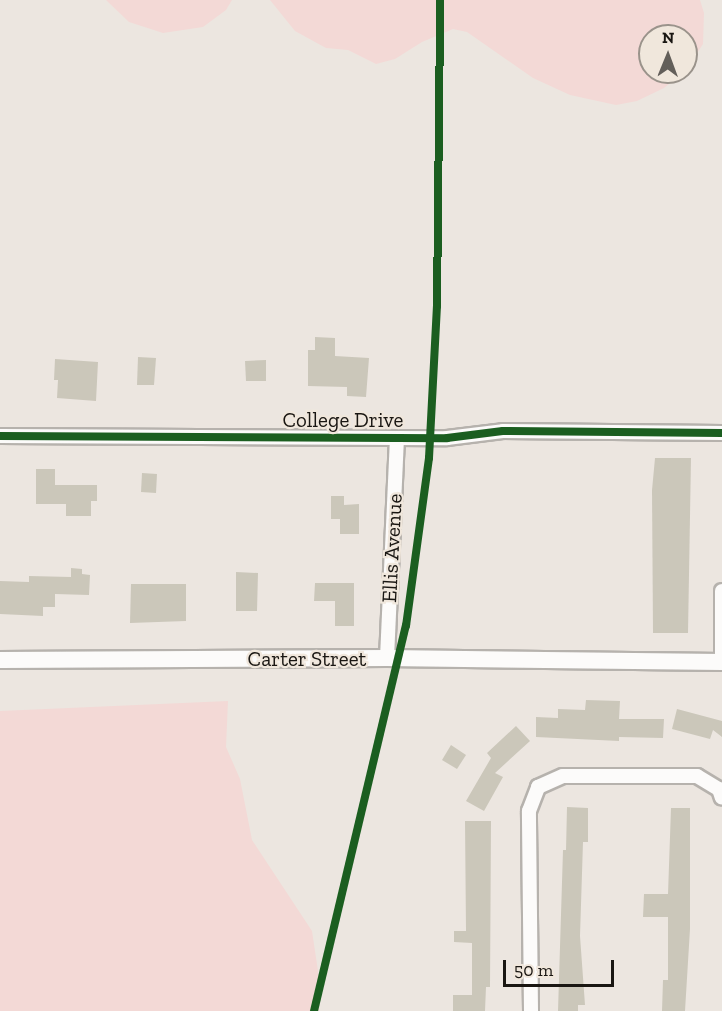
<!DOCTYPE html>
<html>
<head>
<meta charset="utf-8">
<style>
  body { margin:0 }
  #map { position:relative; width:722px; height:1011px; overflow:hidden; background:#ece6e0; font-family:"Zilla Slab",serif }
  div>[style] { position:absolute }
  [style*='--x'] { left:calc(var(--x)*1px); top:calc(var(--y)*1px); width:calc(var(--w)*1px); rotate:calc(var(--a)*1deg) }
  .green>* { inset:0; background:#f3d9d6 }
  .building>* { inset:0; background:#cbc7ba }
  .roads { filter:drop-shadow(2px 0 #b6b2ad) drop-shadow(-2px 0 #b6b2ad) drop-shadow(0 2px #b6b2ad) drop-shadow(0 -2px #b6b2ad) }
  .minor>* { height:14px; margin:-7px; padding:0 7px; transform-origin:7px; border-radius:7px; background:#fcfbfa }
  .tertiary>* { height:16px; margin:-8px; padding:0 8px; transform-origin:8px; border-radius:8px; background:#fcfbfa }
  .cycleway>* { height:8px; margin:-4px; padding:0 4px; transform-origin:4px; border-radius:4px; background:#1b5e20 }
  span { translate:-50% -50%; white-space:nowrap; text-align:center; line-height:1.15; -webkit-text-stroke:4.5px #f0e7dc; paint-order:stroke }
  .street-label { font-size:21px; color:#191612 }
  .north { position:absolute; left:638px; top:24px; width:60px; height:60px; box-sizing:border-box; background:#f0e7dc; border:2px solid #9a938b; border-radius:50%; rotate:1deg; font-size:16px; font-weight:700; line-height:24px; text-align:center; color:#191612 }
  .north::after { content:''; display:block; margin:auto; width:21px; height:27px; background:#635f5a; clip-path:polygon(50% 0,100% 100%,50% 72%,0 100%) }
  .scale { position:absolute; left:503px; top:960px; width:111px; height:27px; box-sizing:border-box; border:3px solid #191612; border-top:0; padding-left:8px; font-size:18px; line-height:21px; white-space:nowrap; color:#191612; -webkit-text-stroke:4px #f0e7dc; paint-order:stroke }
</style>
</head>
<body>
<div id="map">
  <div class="green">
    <i style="clip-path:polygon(106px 0,232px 0,226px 10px,203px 27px,163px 33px,129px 22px)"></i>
    <i style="clip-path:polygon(270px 0,700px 0,704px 13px,703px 44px,686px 70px,686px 36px,650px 36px,650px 72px,684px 72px,664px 88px,637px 101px,616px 105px,570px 95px,533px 78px,467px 32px,453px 29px,422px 42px,395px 59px,376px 64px,348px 50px,326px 48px,295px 31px)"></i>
    <i style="clip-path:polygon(228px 701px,226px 747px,240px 779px,252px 840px,312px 931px,318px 971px,319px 1011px,0 1011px,0 711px)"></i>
  </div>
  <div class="building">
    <i style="clip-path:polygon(315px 337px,335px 338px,335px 356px,369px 358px,366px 397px,347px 396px,347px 387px,308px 386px,308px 350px,315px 350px)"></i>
    <i style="clip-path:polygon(138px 357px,156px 358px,154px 385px,137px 385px)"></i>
    <i style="clip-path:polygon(55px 359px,98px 362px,96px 401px,57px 398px,58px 380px,54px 380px)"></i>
    <i style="clip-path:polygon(266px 360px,266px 381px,246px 381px,245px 361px)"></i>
    <i style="clip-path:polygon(655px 458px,691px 458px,688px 633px,653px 633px,652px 490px)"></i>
    <i style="clip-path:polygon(36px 469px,55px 469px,55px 485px,97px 485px,97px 501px,91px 501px,91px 516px,66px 516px,66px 504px,36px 504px)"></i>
    <i style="clip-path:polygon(142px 473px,157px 474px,156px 493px,141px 492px)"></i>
    <i style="clip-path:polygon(331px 496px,344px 496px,344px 505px,359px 504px,359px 534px,340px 534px,340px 519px,331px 519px)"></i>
    <i style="clip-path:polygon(71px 568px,82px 569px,82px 574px,90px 575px,89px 595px,55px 594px,55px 607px,43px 607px,43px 616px,0 614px,0 581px,29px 582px,29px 576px,71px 577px)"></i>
    <i style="clip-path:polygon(236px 572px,258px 573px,257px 611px,236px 611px)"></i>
    <i style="clip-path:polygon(315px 583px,354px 583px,354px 626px,335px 626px,335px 601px,314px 601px)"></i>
    <i style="clip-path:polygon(131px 584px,186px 584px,186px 621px,130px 623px)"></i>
    <i style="clip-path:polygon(586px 700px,620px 701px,619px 719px,664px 719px,663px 738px,619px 737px,619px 741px,536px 737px,536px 717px,558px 718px,558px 709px,585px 710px)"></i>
    <i style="clip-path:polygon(677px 709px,722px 721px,722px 737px,713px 730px,710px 739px,672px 729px)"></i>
    <i style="clip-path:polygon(516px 726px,530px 741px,495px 773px,503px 777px,484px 811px,466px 801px,491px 758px,487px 753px)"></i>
    <i style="clip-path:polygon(451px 745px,466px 755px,457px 769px,442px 760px)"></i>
    <i style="clip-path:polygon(567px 807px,588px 808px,588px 842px,583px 842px,580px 936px,585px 1005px,578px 1005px,578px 1011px,558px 1011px,563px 850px,566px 850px)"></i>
    <i style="clip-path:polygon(671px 808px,690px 808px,690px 929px,685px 1011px,662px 1011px,663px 980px,668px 980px,668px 917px,643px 917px,644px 894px,668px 894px)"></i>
    <i style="clip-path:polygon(465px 821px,491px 821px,490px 987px,486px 987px,485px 1011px,453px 1011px,453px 995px,472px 995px,472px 943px,454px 942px,454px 931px,466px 931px)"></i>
  </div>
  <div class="roads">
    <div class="minor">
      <i style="--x:0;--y:436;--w:447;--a:0.3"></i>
      <i style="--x:447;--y:438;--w:56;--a:-7.1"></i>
      <i style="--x:503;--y:431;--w:219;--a:0.5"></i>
      <i style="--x:387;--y:658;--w:220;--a:-87.4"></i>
      <i style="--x:722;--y:662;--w:71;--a:-90"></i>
      <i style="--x:531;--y:1011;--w:200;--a:-90.6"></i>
      <i style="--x:529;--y:811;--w:26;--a:-69"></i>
      <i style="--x:538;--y:787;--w:27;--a:-24"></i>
      <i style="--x:563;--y:776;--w:134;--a:0"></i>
      <i style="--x:697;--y:776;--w:26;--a:31"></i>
      <i style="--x:719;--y:789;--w:9;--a:72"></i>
    </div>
    <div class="tertiary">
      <i style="--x:0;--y:660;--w:387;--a:-0.3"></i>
      <i style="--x:387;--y:658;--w:335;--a:0.7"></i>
    </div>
  </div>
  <div class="cycleway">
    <i style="--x:0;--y:436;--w:447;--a:0.3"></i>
    <i style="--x:447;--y:438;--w:56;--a:-7.1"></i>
    <i style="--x:503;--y:431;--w:219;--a:0.5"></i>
    <i style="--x:314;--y:1011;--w:396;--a:-76.6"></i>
    <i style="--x:406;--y:626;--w:170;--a:-82.2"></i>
    <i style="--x:429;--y:458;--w:152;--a:-87"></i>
    <i style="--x:437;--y:306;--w:306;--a:-89.4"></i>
  </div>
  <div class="street-label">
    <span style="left:343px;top:420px">College Drive</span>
    <span style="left:392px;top:548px;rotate:-87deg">Ellis Avenue</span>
    <span style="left:307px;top:659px">Carter Street</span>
  </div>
  <div class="north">N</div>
  <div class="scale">50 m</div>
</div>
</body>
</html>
